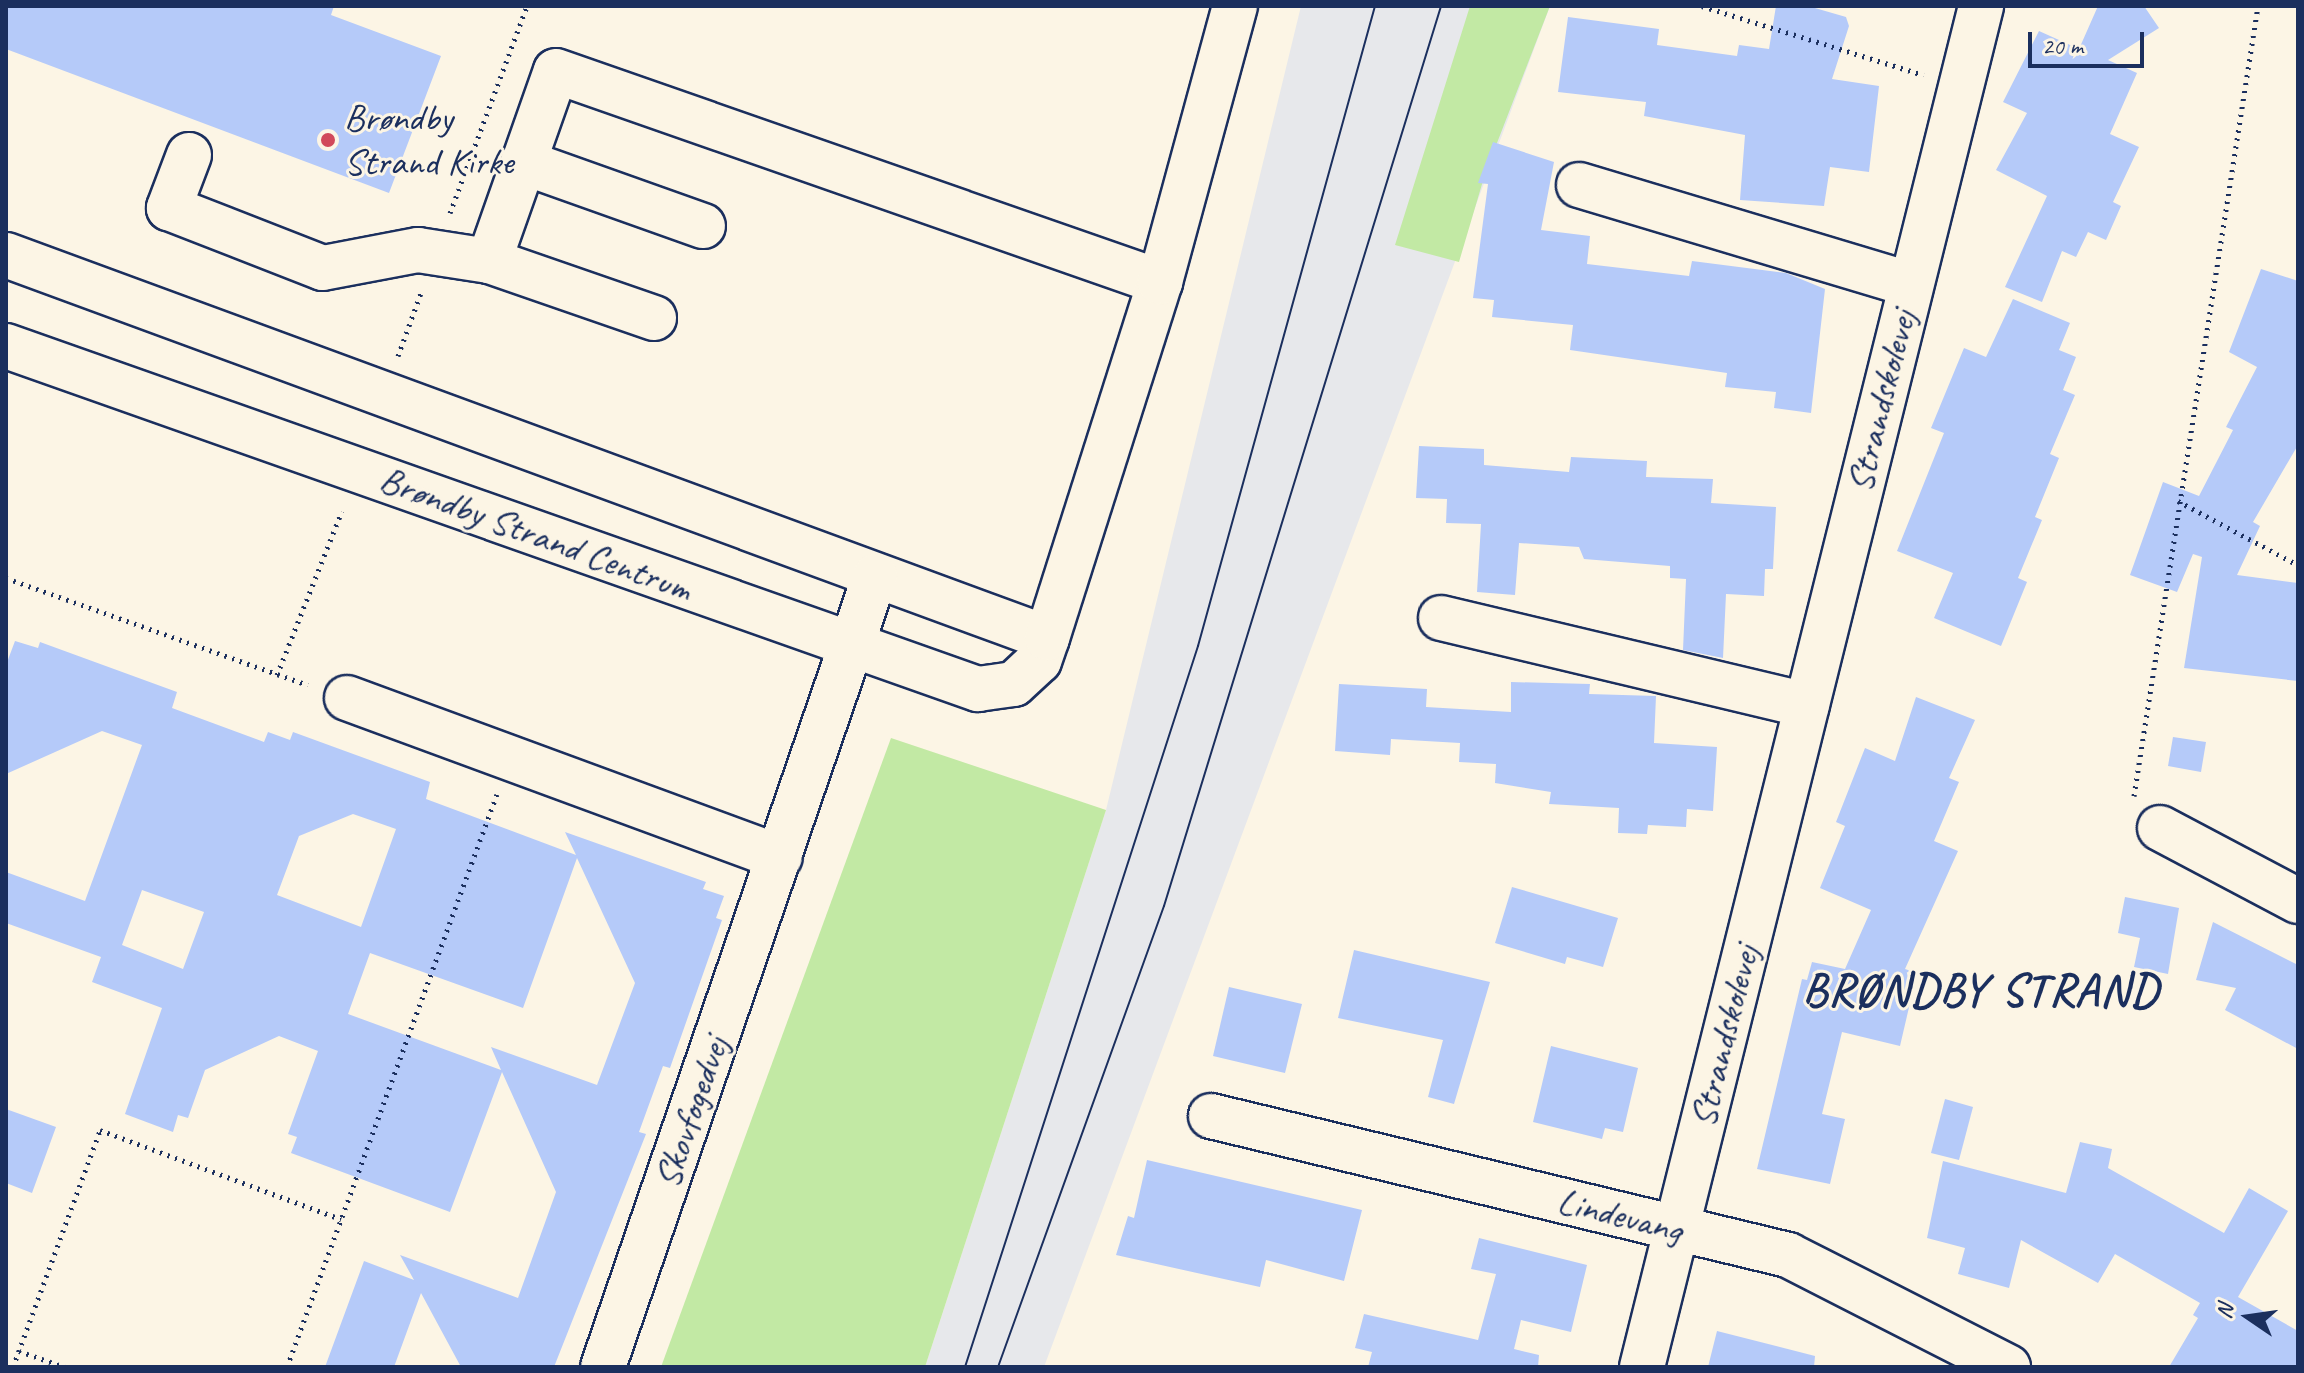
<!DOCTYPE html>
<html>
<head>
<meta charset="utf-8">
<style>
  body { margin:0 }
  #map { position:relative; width:2304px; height:1373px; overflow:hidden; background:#fcf5e5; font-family:Caveat,sans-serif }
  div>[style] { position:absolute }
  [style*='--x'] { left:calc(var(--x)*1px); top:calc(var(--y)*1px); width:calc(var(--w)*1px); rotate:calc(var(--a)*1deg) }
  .built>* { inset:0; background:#e7e8eb }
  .green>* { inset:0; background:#c2e9a4 }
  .building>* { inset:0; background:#b5caf9 }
  .path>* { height:5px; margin-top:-2.5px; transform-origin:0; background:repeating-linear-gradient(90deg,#1b2f5e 0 2px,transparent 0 8px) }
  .roads { filter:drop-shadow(2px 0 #1b2f5e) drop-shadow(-2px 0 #1b2f5e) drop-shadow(0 2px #1b2f5e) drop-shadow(0 -2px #1b2f5e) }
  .minor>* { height:44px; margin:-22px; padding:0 22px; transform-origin:22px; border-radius:22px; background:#fcf5e5 }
  .tram>* { height:2px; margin:-1px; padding:0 1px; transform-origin:1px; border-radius:1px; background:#1b2f5e }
  .dots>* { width:22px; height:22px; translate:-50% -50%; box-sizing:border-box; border:4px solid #fcf5e5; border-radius:50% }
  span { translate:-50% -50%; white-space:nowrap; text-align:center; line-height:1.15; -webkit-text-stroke:6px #fcf5e5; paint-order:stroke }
  .poi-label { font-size:38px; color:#1b2f5e }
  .left { translate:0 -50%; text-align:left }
  .street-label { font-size:38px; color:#1b2f5e }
  .district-label { font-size:46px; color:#1b2f5e; font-weight:700; letter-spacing:2px }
  .frame { position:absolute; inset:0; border:8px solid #1b2f5e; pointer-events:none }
  .north { position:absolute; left:2208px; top:1277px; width:80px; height:80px; -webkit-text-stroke:6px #fcf5e5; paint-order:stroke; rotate:283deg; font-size:22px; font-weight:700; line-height:32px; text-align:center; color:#1b2f5e }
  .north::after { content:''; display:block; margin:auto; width:28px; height:36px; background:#1b2f5e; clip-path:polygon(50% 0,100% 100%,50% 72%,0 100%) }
  .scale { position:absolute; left:2028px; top:32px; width:116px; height:36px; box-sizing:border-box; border:4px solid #1b2f5e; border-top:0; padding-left:10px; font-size:24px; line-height:28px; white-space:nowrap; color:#1b2f5e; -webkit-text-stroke:6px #fcf5e5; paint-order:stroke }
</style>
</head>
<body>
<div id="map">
  <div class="built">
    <i style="clip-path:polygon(1301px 6px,1550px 6px,1044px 1367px,925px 1367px,1106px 810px)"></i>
  </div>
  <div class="green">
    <i style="clip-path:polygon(1470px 6px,1550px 6px,1485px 174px,1459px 262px,1395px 245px)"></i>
    <i style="clip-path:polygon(891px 738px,1106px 810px,925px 1367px,661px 1367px)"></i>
  </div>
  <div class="building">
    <i style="clip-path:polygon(6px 6px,334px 6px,331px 15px,441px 56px,389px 193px,6px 49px)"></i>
    <i style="clip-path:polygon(1776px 6px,1808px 6px,1846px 17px,1849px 26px,1832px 79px,1879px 86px,1869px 172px,1830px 167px,1824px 206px,1740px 200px,1745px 135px,1644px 116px,1646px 102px,1558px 92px,1568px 17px,1659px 29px,1657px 45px,1737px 56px,1739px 45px,1769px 49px)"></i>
    <i style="clip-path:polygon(2098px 6px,2144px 6px,2159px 28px,2108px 60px,2137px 73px,2110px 134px,2139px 147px,2113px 202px,2121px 206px,2106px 240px,2088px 232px,2076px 257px,2062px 251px,2042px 302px,2005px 287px,2047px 196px,1996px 170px,2027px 113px,2003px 102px,2039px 31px,2079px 49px)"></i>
    <i style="clip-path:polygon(1493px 142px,1554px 162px,1541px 230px,1590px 236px,1587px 264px,1689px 276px,1692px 261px,1786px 273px,1825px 289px,1811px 413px,1774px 408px,1776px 392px,1725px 387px,1727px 373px,1570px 350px,1573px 325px,1492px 317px,1494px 300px,1473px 298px,1488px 184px,1478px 183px)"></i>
    <i style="clip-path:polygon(2261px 269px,2298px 281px,2298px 445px,2253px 522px,2260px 526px,2237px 575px,2298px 583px,2298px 681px,2184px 668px,2202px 557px,2193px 554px,2177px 592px,2130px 575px,2163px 482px,2199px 496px,2233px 430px,2226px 427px,2257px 367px,2229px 352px)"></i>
    <i style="clip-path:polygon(2013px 299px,2070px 323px,2059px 350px,2076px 357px,2063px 390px,2075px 395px,2050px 454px,2059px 458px,2035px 517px,2042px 520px,2018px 578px,2027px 582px,2001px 646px,1934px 618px,1953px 573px,1897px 551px,1944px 433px,1931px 428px,1964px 348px,1986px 357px)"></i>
    <i style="clip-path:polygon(1419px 446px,1484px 449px,1484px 465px,1569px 472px,1571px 457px,1647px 461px,1646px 477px,1713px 479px,1711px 503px,1776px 507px,1773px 569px,1765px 569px,1764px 596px,1726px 594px,1723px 658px,1683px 650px,1686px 579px,1670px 578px,1670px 566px,1584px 559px,1579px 547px,1519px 543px,1515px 595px,1477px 592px,1481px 524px,1446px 523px,1447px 499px,1416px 498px)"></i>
    <i style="clip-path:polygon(evenodd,15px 641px,38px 648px,40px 642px,177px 692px,172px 708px,264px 742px,268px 732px,290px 740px,293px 732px,430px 782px,426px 799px,576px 855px,565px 832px,706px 882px,703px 889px,724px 896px,716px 918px,722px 920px,670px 1068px,663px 1066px,639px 1132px,646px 1134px,554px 1367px,461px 1367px,421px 1293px,394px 1367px,325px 1367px,364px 1261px,414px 1280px,400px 1255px,518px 1298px,556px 1192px,502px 1072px,450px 1212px,291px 1153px,297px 1137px,288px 1134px,318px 1051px,279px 1036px,205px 1070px,188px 1118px,178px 1115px,173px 1132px,125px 1114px,162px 1008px,92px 982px,101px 957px,6px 923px,6px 872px,85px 901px,142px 745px,102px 731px,6px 774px,6px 665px,15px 641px,353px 814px,396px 829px,361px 927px,277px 895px,299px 836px,353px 814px,15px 641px,577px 858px,635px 983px,597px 1085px,491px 1047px,501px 1070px,348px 1014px,370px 953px,523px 1008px,577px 858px,15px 641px,142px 890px,204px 912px,183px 969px,122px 945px,142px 890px)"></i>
    <i style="clip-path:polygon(1511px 682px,1590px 684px,1589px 694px,1656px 696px,1654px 743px,1717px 747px,1713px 811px,1687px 809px,1686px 827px,1648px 825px,1647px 834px,1618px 833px,1619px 808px,1549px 804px,1551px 792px,1495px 783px,1496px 764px,1459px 762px,1460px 743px,1391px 739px,1390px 755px,1335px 751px,1339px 684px,1427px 689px,1426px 707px,1511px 712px)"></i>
    <i style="clip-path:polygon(1916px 697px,1975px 720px,1949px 778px,1959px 782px,1934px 841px,1958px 851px,1905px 969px,1917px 973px,1900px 1046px,1842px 1032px,1822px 1114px,1845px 1119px,1830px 1184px,1757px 1169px,1802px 979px,1807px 980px,1812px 962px,1845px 969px,1871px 910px,1820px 888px,1845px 826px,1836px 822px,1865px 748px,1895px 761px)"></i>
    <i style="clip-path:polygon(2173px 737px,2206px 742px,2201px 772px,2168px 766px)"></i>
    <i style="clip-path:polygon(1512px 887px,1618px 918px,1603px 967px,1567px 957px,1565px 964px,1495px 943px)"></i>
    <i style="clip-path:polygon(2125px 897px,2179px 908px,2168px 974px,2134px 967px,2140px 938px,2118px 933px)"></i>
    <i style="clip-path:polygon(2213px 922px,2298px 965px,2298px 1049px,2225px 1010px,2236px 988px,2196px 980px)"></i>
    <i style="clip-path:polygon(1354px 950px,1490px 982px,1454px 1104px,1428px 1097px,1443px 1040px,1338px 1018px)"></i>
    <i style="clip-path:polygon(1229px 987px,1302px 1004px,1285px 1073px,1213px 1056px)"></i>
    <i style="clip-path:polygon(1551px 1046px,1638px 1068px,1623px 1132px,1605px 1128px,1602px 1139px,1533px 1122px)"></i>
    <i style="clip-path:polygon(1945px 1099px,1973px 1107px,1959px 1160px,1931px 1153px)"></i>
    <i style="clip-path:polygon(6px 1109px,56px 1127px,32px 1193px,6px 1183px)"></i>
    <i style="clip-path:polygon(2080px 1142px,2112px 1149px,2108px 1168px,2224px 1233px,2249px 1188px,2288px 1211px,2238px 1297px,2298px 1331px,2298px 1367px,2169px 1367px,2198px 1318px,2193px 1315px,2200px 1303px,2115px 1254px,2098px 1283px,2021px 1240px,2009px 1288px,1958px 1274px,1965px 1248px,1927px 1238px,1943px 1161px,2066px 1193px)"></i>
    <i style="clip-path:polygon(1147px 1160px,1362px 1210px,1344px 1281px,1266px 1260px,1260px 1287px,1116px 1255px,1128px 1216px,1134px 1218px)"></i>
    <i style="clip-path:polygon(1479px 1238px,1587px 1265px,1571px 1332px,1521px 1320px,1514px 1349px,1539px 1355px,1538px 1367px,1368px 1367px,1372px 1352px,1355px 1348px,1364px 1314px,1478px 1340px,1496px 1274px,1471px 1269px)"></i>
    <i style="clip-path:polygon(1717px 1331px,1815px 1356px,1814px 1367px,1708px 1367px)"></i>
  </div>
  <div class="path">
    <i style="--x:1702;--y:6;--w:232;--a:17.3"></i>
    <i style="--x:450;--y:213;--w:221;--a:-69.6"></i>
    <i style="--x:398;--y:356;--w:70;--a:-70"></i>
    <i style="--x:2178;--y:501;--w:136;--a:28.1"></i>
    <i style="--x:6;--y:578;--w:320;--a:19.5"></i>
    <i style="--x:277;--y:675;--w:176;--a:-68.4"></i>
    <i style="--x:2134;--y:796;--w:800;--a:-81.08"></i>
    <i style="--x:19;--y:1351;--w:49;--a:19.2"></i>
    <i style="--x:13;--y:1367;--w:252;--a:-69.8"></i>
    <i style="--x:100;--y:1130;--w:257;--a:20.3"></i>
    <i style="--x:287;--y:1367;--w:610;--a:-69.87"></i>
  </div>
  <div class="roads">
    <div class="minor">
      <i style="--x:189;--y:155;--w:57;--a:110.7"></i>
      <i style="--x:169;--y:208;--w:165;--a:21.3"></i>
      <i style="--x:323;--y:268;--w:97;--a:-10.7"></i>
      <i style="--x:418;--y:250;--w:72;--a:8.8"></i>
      <i style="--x:523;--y:162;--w:191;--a:19.6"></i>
      <i style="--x:1579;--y:185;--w:345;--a:16.7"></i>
      <i style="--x:6;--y:255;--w:1109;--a:20.2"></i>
      <i style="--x:654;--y:318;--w:175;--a:-160.9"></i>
      <i style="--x:489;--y:261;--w:201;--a:-70.6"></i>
      <i style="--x:556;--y:71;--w:640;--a:19.26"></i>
      <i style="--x:6;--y:346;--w:1031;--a:19.44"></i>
      <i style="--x:978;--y:689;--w:36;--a:-8"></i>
      <i style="--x:1014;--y:684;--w:34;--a:-43"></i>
      <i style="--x:1039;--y:661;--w:24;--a:-71"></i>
      <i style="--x:1047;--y:638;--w:374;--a:-72.4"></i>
      <i style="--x:1160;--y:282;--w:286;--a:-74.8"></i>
      <i style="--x:1441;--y:618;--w:376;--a:13.4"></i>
      <i style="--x:347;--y:698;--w:461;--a:20.2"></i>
      <i style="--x:2160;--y:828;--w:156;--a:27.9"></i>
      <i style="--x:1211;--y:1116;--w:594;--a:13.54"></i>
      <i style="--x:1788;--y:1255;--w:247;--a:27"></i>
      <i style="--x:603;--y:1367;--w:836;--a:-71.02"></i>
      <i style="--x:1642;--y:1367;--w:1403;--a:-76.01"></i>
    </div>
  </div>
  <div class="tram">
    <i style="--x:965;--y:1367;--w:758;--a:-72.09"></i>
    <i style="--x:1198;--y:646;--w:664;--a:-74.54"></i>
    <i style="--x:998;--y:1367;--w:490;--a:-70.2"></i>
    <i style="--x:1164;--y:906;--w:942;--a:-72.89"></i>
  </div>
  <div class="dots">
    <i style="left:328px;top:140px;background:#d1495b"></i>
  </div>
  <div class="poi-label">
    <span class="left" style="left:344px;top:140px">Brøndby<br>Strand Kirke</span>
  </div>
  <div class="street-label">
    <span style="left:1881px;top:401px;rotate:-76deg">Strandskolevej</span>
    <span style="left:536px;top:534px;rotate:20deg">Brøndby Strand Centrum</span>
    <span style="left:1724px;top:1036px;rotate:-76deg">Strandskolevej</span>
    <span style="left:691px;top:1112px;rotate:-71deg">Skovfogedvej</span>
    <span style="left:1620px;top:1215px;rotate:14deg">Lindevang</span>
  </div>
  <div class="district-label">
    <span style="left:1981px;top:990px">BRØNDBY STRAND</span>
  </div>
  <div class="frame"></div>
  <div class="north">N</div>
  <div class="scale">20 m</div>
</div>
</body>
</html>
